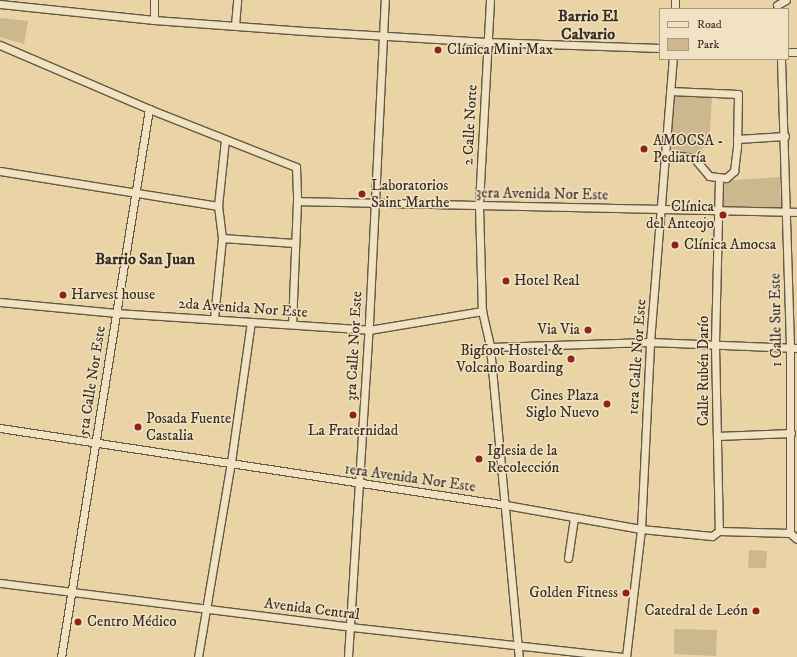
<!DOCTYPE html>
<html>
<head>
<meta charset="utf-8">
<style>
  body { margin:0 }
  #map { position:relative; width:797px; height:657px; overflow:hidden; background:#ead3a5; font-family:"IM FELL DW Pica",serif }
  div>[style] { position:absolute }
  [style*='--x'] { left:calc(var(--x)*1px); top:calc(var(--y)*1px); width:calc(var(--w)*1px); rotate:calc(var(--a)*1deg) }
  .green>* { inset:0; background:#ccb78f }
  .roads { filter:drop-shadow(1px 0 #645844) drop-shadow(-1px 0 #645844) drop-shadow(0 1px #645844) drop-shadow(0 -1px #645844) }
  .minor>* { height:7px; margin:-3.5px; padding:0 3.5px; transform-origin:3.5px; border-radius:3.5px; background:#f1e2c4 }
  .dots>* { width:11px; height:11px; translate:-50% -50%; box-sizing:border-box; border:2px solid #f1e2c4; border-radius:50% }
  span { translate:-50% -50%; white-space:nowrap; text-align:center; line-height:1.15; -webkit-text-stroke:3px #f1e2c4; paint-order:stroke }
  .poi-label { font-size:15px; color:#382f24 }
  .left { translate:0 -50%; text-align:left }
  .right { translate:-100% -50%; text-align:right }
  .street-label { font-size:15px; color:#382f24 }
  .neighbourhood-label { font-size:16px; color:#382f24; font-weight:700 }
  .legend { position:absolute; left:659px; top:8px; width:130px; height:52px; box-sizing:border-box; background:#f1e2c4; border:1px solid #a79a84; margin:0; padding:5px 7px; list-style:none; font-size:12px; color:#382f24 }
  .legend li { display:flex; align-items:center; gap:8px; height:20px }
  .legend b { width:20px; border:1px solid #a79a84 }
</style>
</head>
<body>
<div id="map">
  <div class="green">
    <i style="clip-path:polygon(0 18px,28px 21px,24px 44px,0 37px)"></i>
    <i style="clip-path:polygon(673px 94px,712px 96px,709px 147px,702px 148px,703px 160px,669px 151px)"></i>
    <i style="clip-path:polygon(780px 177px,781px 208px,723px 206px,723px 181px)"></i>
    <i style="clip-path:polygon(749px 550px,767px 551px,766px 568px,748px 568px)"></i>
    <i style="clip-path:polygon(674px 629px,717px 630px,716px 656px,674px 654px)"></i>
  </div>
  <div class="roads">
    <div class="minor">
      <i style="--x:154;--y:0;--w:20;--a:90"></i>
      <i style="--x:490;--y:0;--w:206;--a:93.1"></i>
      <i style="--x:479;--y:206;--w:105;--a:88.4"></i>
      <i style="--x:482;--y:311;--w:37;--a:77"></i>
      <i style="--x:490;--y:347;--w:311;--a:84.7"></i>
      <i style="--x:0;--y:4;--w:155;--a:5.9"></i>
      <i style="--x:154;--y:20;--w:151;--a:4.2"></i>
      <i style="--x:305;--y:31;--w:182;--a:3.5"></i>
      <i style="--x:487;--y:42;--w:173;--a:2"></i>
      <i style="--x:777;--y:5;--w:10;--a:-29"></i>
      <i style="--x:675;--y:9;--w:9;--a:-90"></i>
      <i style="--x:235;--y:25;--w:25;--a:-85"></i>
      <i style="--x:0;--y:45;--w:162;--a:23.2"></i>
      <i style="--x:149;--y:109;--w:158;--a:21.5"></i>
      <i style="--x:296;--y:167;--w:34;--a:88"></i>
      <i style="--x:297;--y:201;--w:123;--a:92.3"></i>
      <i style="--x:788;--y:52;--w:9;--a:0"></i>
      <i style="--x:781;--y:59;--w:289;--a:88.2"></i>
      <i style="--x:790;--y:348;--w:185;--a:90"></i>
      <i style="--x:737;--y:139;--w:48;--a:-3.6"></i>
      <i style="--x:666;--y:154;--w:28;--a:8"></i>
      <i style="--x:694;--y:158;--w:23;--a:50"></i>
      <i style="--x:709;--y:176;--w:17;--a:7"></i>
      <i style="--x:726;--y:178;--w:11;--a:-41"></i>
      <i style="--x:734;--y:171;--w:23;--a:-83"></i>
      <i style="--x:737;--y:148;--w:54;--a:-88.9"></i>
      <i style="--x:738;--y:94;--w:68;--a:-177.5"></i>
      <i style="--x:0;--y:171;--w:221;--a:9.1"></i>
      <i style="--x:719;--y:179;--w:166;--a:91.4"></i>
      <i style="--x:715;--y:345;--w:186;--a:88.8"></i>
      <i style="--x:297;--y:201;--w:500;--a:1.26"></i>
      <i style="--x:222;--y:238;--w:72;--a:4"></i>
      <i style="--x:0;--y:302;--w:117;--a:5.4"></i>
      <i style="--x:116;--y:313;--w:254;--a:3.8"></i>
      <i style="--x:369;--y:330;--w:115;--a:-9.5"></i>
      <i style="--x:214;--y:318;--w:80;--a:-84.3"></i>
      <i style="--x:222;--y:238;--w:32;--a:-97"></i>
      <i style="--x:218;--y:206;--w:67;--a:-84"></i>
      <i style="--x:490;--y:347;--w:160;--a:-1.8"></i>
      <i style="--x:650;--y:342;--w:147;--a:2.3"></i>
      <i style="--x:0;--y:428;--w:512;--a:8.65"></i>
      <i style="--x:506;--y:505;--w:137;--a:10.1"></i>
      <i style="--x:641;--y:529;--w:71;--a:5.6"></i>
      <i style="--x:712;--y:536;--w:9;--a:-36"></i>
      <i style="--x:717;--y:436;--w:74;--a:-2.3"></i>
      <i style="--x:719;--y:531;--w:71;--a:1.6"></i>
      <i style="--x:790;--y:533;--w:9;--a:41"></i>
      <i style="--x:568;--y:558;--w:40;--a:-81.5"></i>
      <i style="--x:0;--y:583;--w:354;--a:7.1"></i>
      <i style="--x:351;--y:627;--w:272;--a:6.3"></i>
      <i style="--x:61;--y:657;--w:555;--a:-80.88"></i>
      <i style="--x:198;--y:657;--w:198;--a:-80.4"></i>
      <i style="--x:231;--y:462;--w:141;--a:-81.9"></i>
      <i style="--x:348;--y:657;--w:335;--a:-86.4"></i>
      <i style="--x:369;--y:323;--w:323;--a:-87.2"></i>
      <i style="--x:626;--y:657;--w:129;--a:-83.3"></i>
      <i style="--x:641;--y:529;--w:187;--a:-87.2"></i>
      <i style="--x:650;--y:342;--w:284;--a:-85.4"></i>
    </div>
  </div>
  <div class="dots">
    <i style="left:438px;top:50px;background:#8f2418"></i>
    <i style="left:644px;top:149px;background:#8f2418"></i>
    <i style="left:362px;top:194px;background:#8f2418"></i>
    <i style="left:723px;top:215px;background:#8f2418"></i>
    <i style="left:675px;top:245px;background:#8f2418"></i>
    <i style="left:506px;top:281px;background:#8f2418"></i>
    <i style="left:63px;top:295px;background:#8f2418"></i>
    <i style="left:588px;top:330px;background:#8f2418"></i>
    <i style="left:571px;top:359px;background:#8f2418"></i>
    <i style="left:607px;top:404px;background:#8f2418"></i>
    <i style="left:353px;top:415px;background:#8f2418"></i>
    <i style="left:138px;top:427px;background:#8f2418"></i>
    <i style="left:479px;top:459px;background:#8f2418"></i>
    <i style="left:626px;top:593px;background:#8f2418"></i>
    <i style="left:756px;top:611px;background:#8f2418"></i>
    <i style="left:78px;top:622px;background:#8f2418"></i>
  </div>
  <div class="poi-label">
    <span class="left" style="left:447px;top:50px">Clínica Mini Max</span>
    <span class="left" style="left:653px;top:149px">AMOCSA -<br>Pediatría</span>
    <span class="left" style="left:371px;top:194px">Laboratorios<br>Saint Marthe</span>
    <span class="right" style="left:714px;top:215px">Clínica<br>del Anteojo</span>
    <span class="left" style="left:684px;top:245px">Clínica Amocsa</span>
    <span class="left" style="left:514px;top:281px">Hotel Real</span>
    <span class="left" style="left:71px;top:295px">Harvest house</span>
    <span class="right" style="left:580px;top:330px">Via Via</span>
    <span class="right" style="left:563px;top:359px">Bigfoot Hostel &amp;<br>Volcano Boarding</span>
    <span class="right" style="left:599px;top:404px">Cines Plaza<br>Siglo Nuevo</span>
    <span class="left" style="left:146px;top:427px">Posada Fuente<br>Castalia</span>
    <span style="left:353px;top:431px">La Fraternidad</span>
    <span class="left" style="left:487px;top:459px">Iglesia de la<br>Recolección</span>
    <span class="right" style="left:618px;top:593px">Golden Fitness</span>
    <span class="right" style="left:748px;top:611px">Catedral de León</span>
    <span class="left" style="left:87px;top:622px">Centro Médico</span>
  </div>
  <div class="street-label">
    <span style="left:470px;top:125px;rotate:-87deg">2 Calle Norte</span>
    <span style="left:542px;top:194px;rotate:1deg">3era Avenida Nor Este</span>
    <span style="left:243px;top:308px;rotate:4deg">2da Avenida Nor Este</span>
    <span style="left:776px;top:320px;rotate:-91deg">1 Calle Sur Este</span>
    <span style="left:354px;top:346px;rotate:-87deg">3ra Calle Nor Este</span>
    <span style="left:637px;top:357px;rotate:-86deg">1era Calle Nor Este</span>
    <span style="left:704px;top:371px;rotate:-90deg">Calle Rubén Darío</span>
    <span style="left:92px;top:381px;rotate:-81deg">5ta Calle Nor Este</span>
    <span style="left:410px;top:478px;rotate:8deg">1era Avenida Nor Este</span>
    <span style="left:312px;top:609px;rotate:7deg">Avenida Central</span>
  </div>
  <div class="neighbourhood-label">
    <span style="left:588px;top:25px">Barrio El<br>Calvario</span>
    <span style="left:145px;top:259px">Barrio San Juan</span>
  </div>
  <ul class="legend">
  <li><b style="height:5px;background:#f1e2c4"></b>Road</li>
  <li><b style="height:11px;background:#ccb78f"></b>Park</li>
  </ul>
</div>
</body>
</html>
